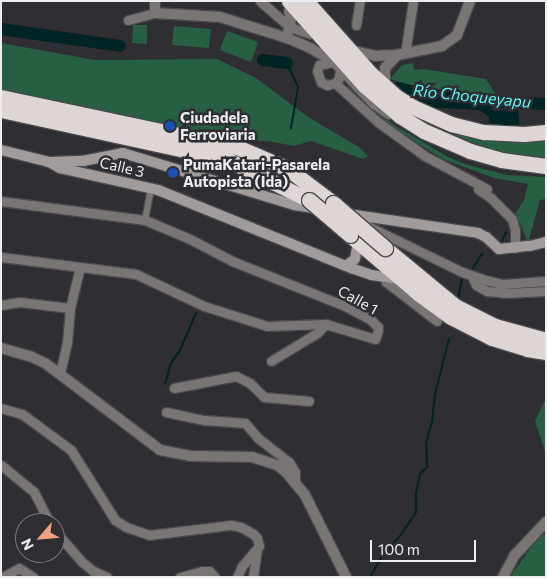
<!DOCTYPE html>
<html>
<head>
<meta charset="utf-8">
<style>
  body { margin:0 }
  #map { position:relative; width:547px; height:578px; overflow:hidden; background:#2e2e33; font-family:Commissioner,sans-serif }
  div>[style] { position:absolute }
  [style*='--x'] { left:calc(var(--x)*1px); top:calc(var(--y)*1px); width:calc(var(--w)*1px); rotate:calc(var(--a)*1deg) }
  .green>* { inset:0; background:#265f43 }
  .water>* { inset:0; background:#002323 }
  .stream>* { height:2px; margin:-1px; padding:0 1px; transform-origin:1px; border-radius:1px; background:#002323 }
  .canal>* { height:8px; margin:-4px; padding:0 4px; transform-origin:4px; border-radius:4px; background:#002323 }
  .river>* { height:12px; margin:-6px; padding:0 6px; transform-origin:6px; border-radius:6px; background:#002323 }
  .roads { filter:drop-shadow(1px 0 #49494e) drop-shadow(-1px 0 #49494e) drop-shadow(0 1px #49494e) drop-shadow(0 -1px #49494e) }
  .pedestrian>* { height:6px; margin:-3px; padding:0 3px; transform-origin:3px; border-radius:3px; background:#787574 }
  .minor>* { height:9px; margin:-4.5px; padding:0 4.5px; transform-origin:4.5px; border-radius:4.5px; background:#787574 }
  .tertiary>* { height:10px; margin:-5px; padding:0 5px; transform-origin:5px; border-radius:5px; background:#787574 }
  .secondary>* { height:10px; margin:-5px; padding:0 5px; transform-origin:5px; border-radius:5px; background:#a19c9b }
  .motorway>* { height:15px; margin:-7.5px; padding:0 7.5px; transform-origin:7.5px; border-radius:7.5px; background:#ded6d5 }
  .bridges { filter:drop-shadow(1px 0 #49494e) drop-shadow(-1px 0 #49494e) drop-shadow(0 1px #49494e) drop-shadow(0 -1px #49494e) }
  .motorway-bridge>* { height:15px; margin:-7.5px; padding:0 7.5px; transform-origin:7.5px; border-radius:7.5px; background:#ded6d5 }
  .dots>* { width:14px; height:14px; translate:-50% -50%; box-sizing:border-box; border:2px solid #2e2e33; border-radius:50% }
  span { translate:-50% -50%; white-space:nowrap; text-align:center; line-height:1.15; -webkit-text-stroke:5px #2e2e33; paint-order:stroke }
  .poi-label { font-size:15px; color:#ededf1; font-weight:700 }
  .left { translate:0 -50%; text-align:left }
  .street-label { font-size:15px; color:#ededf1 }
  .water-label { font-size:16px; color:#5afcfc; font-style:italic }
  .frame { position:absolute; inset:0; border:2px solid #ededf1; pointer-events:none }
  .north { position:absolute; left:15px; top:513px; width:50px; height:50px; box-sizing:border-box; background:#2e2e33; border:1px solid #7a7a7f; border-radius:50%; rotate:243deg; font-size:14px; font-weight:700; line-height:20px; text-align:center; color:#ededf1 }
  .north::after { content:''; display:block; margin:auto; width:18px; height:22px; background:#f2a07e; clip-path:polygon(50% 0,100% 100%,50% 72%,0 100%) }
  .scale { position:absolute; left:370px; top:540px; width:106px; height:22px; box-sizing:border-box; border:2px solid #ededf1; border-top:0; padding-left:6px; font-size:15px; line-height:18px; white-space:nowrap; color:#ededf1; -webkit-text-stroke:4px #2e2e33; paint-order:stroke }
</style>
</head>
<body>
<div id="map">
  <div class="green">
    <i style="clip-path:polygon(133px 25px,147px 25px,147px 44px,132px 43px)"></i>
    <i style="clip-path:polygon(174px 26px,211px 29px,209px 48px,172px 45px)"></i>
    <i style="clip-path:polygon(227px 31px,258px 42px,251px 62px,220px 50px)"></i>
    <i style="clip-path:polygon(1px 43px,95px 60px,217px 59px,256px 78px,308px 117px,359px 147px,368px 156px,363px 159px,311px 141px,294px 146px,268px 141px,243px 141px,1px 89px)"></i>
    <i style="clip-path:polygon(413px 63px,414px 70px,423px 69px,486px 79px,498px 98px,428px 90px,390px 79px,402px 65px)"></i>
    <i style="clip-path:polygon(348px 86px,394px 125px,448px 157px,468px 165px,507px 175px,546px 177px,546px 199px,540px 200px,528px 243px,520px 223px,514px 216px,524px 200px,528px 184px,494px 178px,445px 160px,384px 123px,347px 90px)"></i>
    <i style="clip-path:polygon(426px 121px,436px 125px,546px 137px,546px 160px,518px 157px,466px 144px,425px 125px)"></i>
    <i style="clip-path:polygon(544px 402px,546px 402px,546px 455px,535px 421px)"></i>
    <i style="clip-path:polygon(546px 533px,546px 577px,510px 577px,539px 536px)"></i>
  </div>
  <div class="water">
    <i style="clip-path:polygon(518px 110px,520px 130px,509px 130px,488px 122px,494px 111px)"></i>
  </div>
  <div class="stream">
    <i style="--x:287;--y:63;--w:26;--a:65"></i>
    <i style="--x:298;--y:87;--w:42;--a:99.7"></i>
    <i style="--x:500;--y:245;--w:14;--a:-65"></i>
    <i style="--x:473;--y:268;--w:17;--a:-57"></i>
    <i style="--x:458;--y:300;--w:22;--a:-80"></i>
    <i style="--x:165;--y:384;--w:22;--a:-74"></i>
    <i style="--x:171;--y:363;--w:16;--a:-55"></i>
    <i style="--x:180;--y:350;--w:40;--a:-66.6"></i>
    <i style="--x:370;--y:577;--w:28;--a:-60"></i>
    <i style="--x:384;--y:553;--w:23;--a:-47"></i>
    <i style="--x:400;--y:536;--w:29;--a:-56"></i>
    <i style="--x:416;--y:512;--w:19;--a:-90"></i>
    <i style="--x:416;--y:493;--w:19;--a:-78"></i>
    <i style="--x:420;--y:474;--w:10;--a:-45"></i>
    <i style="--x:427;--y:467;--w:24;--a:-92"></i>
    <i style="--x:426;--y:443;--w:22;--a:-74"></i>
    <i style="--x:432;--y:422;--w:28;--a:-84"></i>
    <i style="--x:435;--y:394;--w:57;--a:-75.7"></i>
  </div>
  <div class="canal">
    <i style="--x:423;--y:94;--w:9;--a:90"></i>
    <i style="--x:423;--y:103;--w:58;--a:3"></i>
    <i style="--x:481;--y:106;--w:14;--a:36"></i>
  </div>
  <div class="river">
    <i style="--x:1;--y:29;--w:120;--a:8.1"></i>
    <i style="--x:263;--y:60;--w:24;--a:7"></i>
    <i style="--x:398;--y:88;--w:26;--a:13"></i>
    <i style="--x:423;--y:94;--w:73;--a:6.3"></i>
    <i style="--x:496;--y:102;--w:50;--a:2.3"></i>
  </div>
  <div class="roads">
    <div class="pedestrian">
      <i style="--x:145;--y:220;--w:33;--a:-79"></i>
    </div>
    <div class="minor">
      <i style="--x:260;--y:1;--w:40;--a:41"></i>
      <i style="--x:290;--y:27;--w:21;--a:19"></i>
      <i style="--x:128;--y:20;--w:28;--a:-15"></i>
      <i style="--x:356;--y:25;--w:24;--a:-81"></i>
      <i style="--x:406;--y:47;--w:47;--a:-81.3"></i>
      <i style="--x:333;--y:62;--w:14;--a:168"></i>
      <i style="--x:319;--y:65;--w:6;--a:108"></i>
      <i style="--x:317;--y:71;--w:12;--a:70"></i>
      <i style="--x:321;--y:82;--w:7;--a:27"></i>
      <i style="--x:327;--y:85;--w:8;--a:-14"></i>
      <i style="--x:335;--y:83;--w:6;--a:-51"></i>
      <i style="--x:339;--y:78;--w:8;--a:-83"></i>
      <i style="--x:335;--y:83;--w:58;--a:42.2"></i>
      <i style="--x:378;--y:122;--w:58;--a:35.9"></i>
      <i style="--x:425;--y:156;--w:70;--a:28"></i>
      <i style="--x:478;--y:189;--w:16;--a:35"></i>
      <i style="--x:491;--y:198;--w:30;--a:45"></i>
      <i style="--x:512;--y:219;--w:11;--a:75"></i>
      <i style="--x:515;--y:230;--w:18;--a:90"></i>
      <i style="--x:1;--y:201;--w:145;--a:7.5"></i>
      <i style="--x:145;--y:220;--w:49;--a:22.9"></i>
      <i style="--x:190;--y:239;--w:47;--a:27.6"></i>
      <i style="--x:232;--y:261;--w:122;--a:21.7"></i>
      <i style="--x:345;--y:306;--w:30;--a:28"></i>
      <i style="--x:371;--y:320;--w:10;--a:45"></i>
      <i style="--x:378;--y:327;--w:3;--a:90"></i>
      <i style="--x:378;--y:330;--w:9;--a:108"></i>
      <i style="--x:375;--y:339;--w:51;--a:-163"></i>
      <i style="--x:326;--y:324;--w:59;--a:178.1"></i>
      <i style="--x:267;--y:326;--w:66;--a:-162.4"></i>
      <i style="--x:204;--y:306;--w:75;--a:-154.8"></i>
      <i style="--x:136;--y:274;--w:136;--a:-172.8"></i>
      <i style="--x:366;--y:225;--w:107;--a:26.1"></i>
      <i style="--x:462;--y:272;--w:21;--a:19"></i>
      <i style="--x:482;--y:279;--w:21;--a:14"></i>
      <i style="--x:502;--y:284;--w:44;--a:-3.9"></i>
      <i style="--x:472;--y:276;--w:10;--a:66"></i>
      <i style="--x:476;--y:285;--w:13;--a:29"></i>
      <i style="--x:487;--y:291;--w:20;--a:6"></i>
      <i style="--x:507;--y:293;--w:39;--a:-3"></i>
      <i style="--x:385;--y:277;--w:5;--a:79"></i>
      <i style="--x:386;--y:282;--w:64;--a:37.4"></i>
      <i style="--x:1;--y:305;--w:19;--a:-9"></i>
      <i style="--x:20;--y:302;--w:50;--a:6.8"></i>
      <i style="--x:271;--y:361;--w:54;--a:-31.3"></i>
      <i style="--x:317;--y:333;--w:13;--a:-45"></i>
      <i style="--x:60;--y:373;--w:31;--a:-77"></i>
      <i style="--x:67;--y:343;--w:35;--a:-85"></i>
      <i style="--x:70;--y:308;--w:42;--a:-76.3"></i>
      <i style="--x:174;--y:388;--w:63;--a:-11"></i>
      <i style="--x:236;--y:376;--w:16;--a:27"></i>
      <i style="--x:250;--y:383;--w:20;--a:45"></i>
      <i style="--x:264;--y:397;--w:45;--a:5.1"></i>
      <i style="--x:1;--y:408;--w:22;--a:16"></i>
      <i style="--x:22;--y:414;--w:61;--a:36.3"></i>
      <i style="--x:71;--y:450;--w:83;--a:57.8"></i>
      <i style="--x:115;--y:520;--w:13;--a:32"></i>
      <i style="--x:126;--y:527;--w:24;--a:19"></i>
      <i style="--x:149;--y:535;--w:83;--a:-7"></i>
      <i style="--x:231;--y:525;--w:10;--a:11"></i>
      <i style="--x:241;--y:527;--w:14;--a:30"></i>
      <i style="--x:253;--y:534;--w:6;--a:45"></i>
      <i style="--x:257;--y:538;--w:8;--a:76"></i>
      <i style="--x:259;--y:546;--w:26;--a:130"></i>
      <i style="--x:242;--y:566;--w:12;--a:114"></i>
      <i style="--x:166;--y:412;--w:40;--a:12"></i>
      <i style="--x:205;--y:420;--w:40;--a:4.3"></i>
      <i style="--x:245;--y:423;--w:20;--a:49"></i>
      <i style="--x:258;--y:438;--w:39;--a:38"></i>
      <i style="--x:289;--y:462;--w:12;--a:59"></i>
      <i style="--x:295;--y:472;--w:10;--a:90"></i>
      <i style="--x:1;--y:465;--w:43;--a:39.3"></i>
      <i style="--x:34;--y:492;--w:35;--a:63"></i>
      <i style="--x:55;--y:531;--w:41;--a:48.9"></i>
      <i style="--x:82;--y:562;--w:14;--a:39"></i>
      <i style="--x:93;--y:571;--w:15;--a:23"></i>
      <i style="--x:3;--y:577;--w:18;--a:-29"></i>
      <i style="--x:19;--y:568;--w:17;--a:33"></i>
      <i style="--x:180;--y:577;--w:23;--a:-15"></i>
      <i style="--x:202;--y:571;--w:7;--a:0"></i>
      <i style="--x:209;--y:571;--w:8;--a:45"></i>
      <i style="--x:253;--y:577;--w:27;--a:-82"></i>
    </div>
    <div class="tertiary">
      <i style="--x:155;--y:1;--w:12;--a:90"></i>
      <i style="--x:155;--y:13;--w:65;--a:3.5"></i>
      <i style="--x:220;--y:17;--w:70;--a:17.4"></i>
      <i style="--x:287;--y:38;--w:25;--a:23"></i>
      <i style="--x:310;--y:48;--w:22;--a:30"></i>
      <i style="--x:287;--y:38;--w:19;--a:-78"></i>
      <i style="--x:291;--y:19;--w:8;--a:-104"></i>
      <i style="--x:350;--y:50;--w:26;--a:13"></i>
      <i style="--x:375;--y:56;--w:22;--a:-3"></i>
      <i style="--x:397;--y:55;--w:46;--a:-11.3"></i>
      <i style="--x:442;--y:46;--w:19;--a:-36"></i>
      <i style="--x:457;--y:35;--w:36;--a:-69"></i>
      <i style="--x:324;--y:51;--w:73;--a:46.7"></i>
      <i style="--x:374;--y:104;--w:18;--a:34"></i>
      <i style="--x:385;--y:86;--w:18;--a:-90"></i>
      <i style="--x:385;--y:68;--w:18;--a:-47"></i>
      <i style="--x:1;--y:348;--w:32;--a:16"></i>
      <i style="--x:32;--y:357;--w:14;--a:25"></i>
      <i style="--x:45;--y:363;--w:144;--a:37.1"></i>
      <i style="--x:160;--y:450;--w:31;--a:11"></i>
      <i style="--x:190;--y:456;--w:62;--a:0.9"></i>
      <i style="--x:252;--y:457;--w:26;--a:18"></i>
      <i style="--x:277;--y:465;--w:10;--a:37"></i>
      <i style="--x:285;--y:471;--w:31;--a:50"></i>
      <i style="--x:305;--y:495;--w:92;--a:63.4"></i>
      <i style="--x:503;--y:577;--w:24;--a:-62"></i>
      <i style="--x:514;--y:556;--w:47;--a:-46.7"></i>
    </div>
    <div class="secondary">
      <i style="--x:1;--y:150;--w:49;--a:14"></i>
      <i style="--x:49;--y:162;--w:13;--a:29"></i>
      <i style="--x:60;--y:168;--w:100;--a:12.7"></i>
      <i style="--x:158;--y:190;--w:211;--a:22"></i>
      <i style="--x:354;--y:269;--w:18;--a:19"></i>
      <i style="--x:371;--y:275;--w:29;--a:8"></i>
      <i style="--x:49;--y:162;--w:34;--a:-2"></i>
      <i style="--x:83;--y:161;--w:41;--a:-11.3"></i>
      <i style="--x:123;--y:153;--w:179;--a:16.9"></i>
      <i style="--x:294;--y:205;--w:25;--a:9"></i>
      <i style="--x:348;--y:214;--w:131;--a:8.3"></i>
      <i style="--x:478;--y:233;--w:9;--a:27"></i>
      <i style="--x:486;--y:237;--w:18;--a:43"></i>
      <i style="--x:499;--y:249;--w:31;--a:-6"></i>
      <i style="--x:530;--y:246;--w:16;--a:-14"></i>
      <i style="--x:346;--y:266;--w:11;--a:-38"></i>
      <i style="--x:355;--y:259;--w:17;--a:-80"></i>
    </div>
    <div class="motorway">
      <i style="--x:289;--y:1;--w:113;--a:48.2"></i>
      <i style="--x:364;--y:85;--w:48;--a:40.7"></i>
      <i style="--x:400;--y:116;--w:28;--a:32"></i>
      <i style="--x:424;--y:131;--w:50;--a:23.5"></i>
      <i style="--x:470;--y:151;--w:32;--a:16"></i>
      <i style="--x:501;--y:160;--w:45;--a:7.6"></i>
      <i style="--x:306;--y:1;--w:96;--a:48.4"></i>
      <i style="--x:370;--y:73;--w:36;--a:42"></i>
      <i style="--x:397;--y:97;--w:19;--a:32"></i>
      <i style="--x:413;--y:107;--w:42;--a:24.1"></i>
      <i style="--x:451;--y:124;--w:34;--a:14"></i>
      <i style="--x:484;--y:132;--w:40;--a:2.9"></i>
      <i style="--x:524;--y:134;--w:22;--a:-5"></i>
      <i style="--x:1;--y:97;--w:241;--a:12"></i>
      <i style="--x:237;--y:147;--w:56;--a:23.3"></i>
      <i style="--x:288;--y:169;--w:56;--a:37.1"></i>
      <i style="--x:1;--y:110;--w:198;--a:12.3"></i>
      <i style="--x:194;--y:152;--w:26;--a:9"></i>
      <i style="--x:220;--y:156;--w:99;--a:26.3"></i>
      <i style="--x:350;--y:235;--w:91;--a:40.5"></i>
      <i style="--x:419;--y:294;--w:39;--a:36"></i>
      <i style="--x:451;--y:317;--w:46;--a:27.1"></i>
      <i style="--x:492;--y:338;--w:37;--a:17"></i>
      <i style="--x:527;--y:349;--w:19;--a:9"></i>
      <i style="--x:385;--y:248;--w:91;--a:39.6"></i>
      <i style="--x:455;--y:306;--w:45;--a:26.6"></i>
      <i style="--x:495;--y:326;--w:53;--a:15.4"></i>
    </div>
  </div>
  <div class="bridges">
    <div class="motorway-bridge">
      <i style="--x:309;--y:200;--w:54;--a:40.5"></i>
      <i style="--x:333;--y:203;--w:69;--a:40.9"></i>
    </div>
  </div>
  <div class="dots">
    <i style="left:170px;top:126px;background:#1a4fb4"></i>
    <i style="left:173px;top:173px;background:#1a4fb4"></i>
  </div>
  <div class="poi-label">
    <span class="left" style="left:180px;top:126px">Ciudadela<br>Ferroviaria</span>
    <span class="left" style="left:183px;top:173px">PumaKatari-Pasarela<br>Autopista (Ida)</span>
  </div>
  <div class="street-label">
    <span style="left:122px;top:167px;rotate:13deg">Calle 3</span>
    <span style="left:358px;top:300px;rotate:29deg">Calle 1</span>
  </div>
  <div class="water-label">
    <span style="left:472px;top:96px;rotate:6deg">Río Choqueyapu</span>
  </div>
  <div class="frame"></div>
  <div class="north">N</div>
  <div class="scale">100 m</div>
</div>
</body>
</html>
